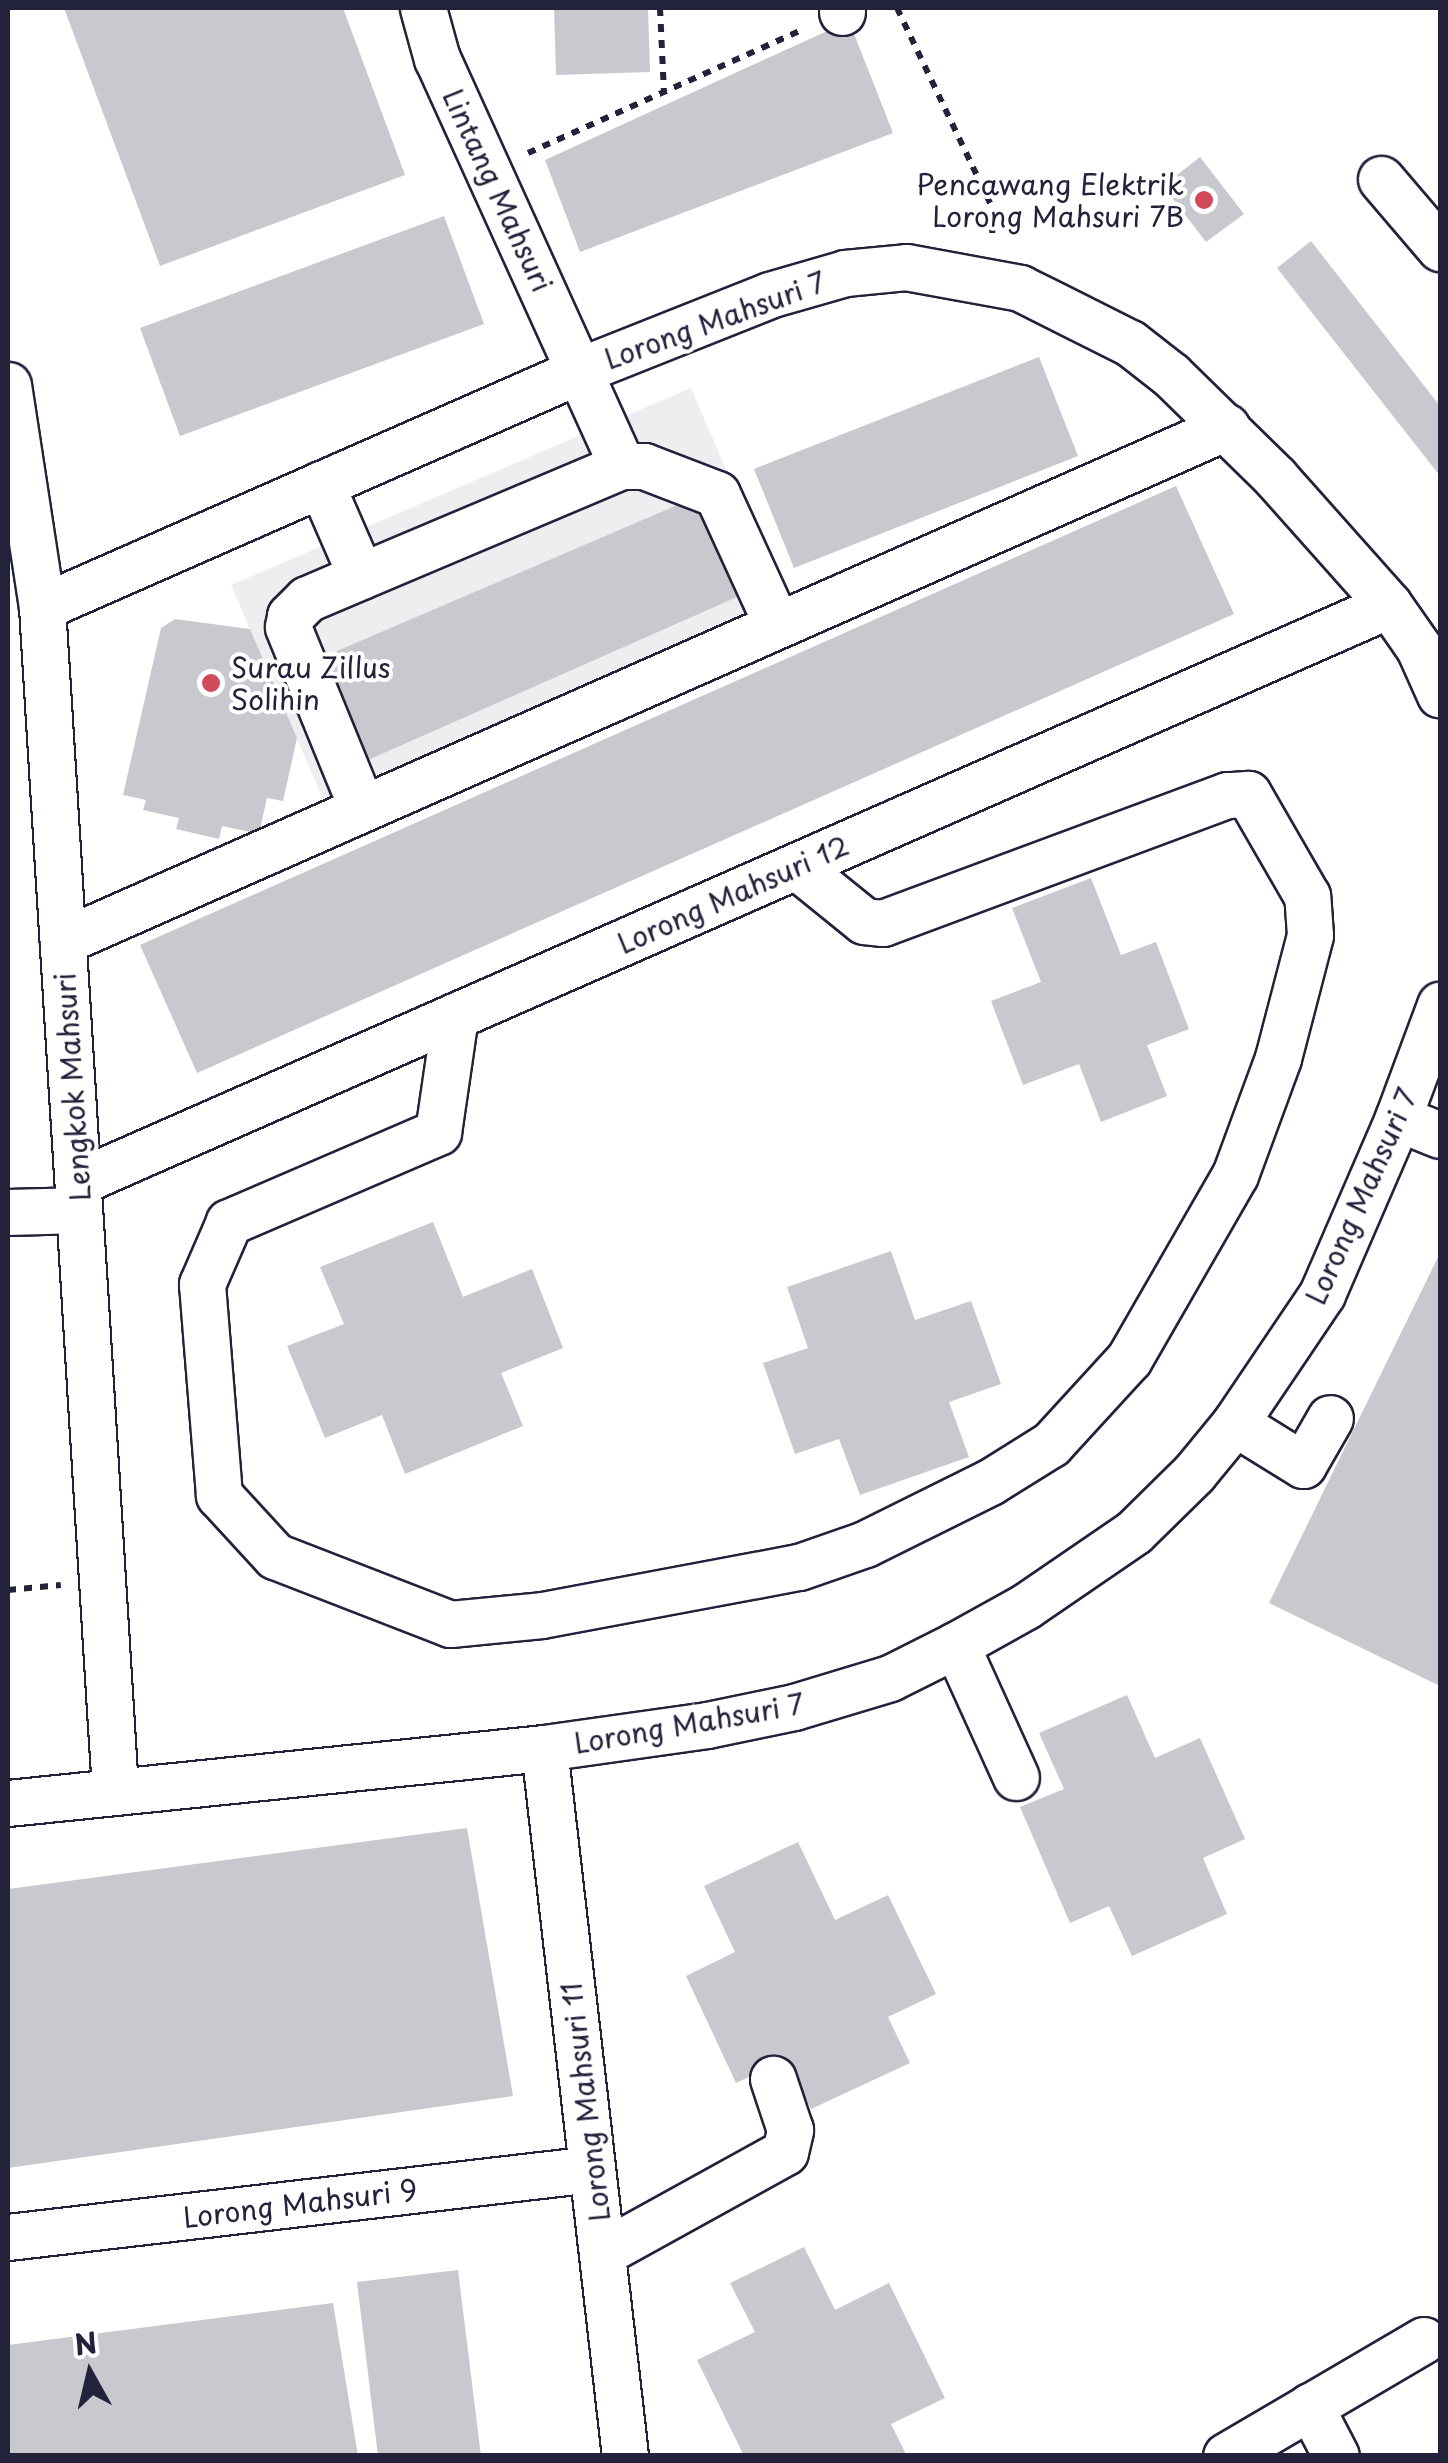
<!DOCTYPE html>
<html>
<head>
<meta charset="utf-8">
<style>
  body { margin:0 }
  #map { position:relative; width:1448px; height:2463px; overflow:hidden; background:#fff; font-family:"Playpen Sans",sans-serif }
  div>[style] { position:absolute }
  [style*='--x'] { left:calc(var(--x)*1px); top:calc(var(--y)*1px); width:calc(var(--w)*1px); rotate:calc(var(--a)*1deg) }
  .built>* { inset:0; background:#eeeef1 }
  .building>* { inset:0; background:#c8c8cf }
  .path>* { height:6px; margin-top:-3px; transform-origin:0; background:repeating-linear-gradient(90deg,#22223b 0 8px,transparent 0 16px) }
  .roads { filter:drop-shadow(2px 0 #22223b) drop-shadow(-2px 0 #22223b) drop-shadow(0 2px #22223b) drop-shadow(0 -2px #22223b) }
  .minor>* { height:45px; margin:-22.5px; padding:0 22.5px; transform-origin:22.5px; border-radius:22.5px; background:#fff }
  .dots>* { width:28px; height:28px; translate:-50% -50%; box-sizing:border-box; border:5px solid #fff; border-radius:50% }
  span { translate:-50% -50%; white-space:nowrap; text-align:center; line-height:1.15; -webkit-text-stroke:8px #fff; paint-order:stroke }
  .poi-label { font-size:28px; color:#22223b }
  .right { translate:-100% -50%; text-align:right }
  .left { translate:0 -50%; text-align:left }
  .street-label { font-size:28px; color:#22223b }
  .frame { position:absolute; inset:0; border:10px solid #22223b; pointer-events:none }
  .north { position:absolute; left:40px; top:2323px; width:100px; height:100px; -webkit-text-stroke:8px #fff; paint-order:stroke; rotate:352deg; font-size:28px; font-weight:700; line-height:40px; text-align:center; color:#22223b }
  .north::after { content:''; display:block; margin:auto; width:35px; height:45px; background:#22223b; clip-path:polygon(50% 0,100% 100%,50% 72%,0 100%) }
</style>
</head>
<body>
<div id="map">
  <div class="built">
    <i style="clip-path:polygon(691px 388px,785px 606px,325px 804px,231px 585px)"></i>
  </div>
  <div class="building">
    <i style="clip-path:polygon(64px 8px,343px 8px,405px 175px,160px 266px)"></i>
    <i style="clip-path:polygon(554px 8px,648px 8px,650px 72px,556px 75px)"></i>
    <i style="clip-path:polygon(849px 21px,893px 133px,580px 252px,545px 160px)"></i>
    <i style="clip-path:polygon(1200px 157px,1244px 214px,1206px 242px,1163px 186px)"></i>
    <i style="clip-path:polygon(444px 216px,484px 324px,180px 436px,140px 328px)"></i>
    <i style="clip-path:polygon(1311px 241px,1440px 406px,1440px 476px,1277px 268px)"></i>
    <i style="clip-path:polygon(1039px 357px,1078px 456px,794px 568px,754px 469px)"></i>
    <i style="clip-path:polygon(1176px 486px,1234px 614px,197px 1073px,140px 945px)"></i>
    <i style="clip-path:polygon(682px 503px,711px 513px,746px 593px,359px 764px,325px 687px,337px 651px)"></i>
    <i style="clip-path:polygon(175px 619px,250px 629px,297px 738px,283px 801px,267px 798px,259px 834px,222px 826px,219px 839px,176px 829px,179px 818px,143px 810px,146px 800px,123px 795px,161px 628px)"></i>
    <i style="clip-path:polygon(1091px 878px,1121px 955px,1156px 942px,1189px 1029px,1147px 1045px,1167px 1096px,1101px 1122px,1079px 1064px,1023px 1085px,991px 1001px,1041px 982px,1012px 908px)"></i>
    <i style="clip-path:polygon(433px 1222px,463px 1297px,532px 1269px,563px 1348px,501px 1373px,523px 1426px,405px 1474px,382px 1415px,325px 1438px,287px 1346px,344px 1324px,320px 1267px)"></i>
    <i style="clip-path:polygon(891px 1251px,915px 1320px,971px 1301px,1001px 1384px,949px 1402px,969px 1457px,860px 1495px,839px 1439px,795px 1454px,763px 1363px,808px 1348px,787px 1287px)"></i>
    <i style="clip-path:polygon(1440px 1253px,1440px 1686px,1269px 1603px)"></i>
    <i style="clip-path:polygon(1127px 1695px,1155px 1758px,1200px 1738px,1245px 1839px,1203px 1858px,1227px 1914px,1132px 1956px,1109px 1906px,1070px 1923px,1020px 1807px,1064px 1789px,1039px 1733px)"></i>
    <i style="clip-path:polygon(467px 1828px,513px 2096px,8px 2168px,8px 1889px)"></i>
    <i style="clip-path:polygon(798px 1842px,835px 1920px,888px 1895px,936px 1994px,888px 2017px,910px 2063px,811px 2109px,787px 2059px,736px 2083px,686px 1976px,735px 1952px,704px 1886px)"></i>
    <i style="clip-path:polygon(804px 2247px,835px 2310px,889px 2283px,945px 2398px,891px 2424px,907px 2456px,744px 2456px,697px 2360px,755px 2332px,730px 2283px)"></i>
    <i style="clip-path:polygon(458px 2270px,481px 2456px,378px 2456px,357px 2282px)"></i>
    <i style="clip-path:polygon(333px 2303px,358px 2456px,9px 2456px,8px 2345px)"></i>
  </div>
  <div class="path">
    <i style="--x:660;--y:8;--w:84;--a:87.3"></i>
    <i style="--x:897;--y:8;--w:223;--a:64.5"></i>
    <i style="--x:993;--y:209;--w:30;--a:92"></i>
    <i style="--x:528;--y:153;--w:303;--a:-24.2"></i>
    <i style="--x:8;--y:1590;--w:53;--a:-5.4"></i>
  </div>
  <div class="roads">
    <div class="minor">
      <i style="--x:842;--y:12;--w:4;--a:-90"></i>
      <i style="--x:1381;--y:179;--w:91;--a:49.5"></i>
      <i style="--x:8;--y:385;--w:225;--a:81.3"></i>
      <i style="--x:42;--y:607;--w:1187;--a:86.47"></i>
      <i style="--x:622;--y:466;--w:22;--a:0"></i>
      <i style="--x:644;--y:466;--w:78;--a:21"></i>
      <i style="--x:717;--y:494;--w:144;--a:65.4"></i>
      <i style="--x:321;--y:484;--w:100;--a:66.5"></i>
      <i style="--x:361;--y:576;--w:283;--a:-22.9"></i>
      <i style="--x:622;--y:466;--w:447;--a:-114.4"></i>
      <i style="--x:437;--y:59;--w:53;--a:-105.4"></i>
      <i style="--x:361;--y:576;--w:59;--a:156.9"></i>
      <i style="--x:307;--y:599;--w:24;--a:135"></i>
      <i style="--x:290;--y:616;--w:11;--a:100"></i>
      <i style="--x:288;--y:627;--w:196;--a:67.8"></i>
      <i style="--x:42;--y:607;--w:589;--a:-23.74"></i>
      <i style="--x:581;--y:370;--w:202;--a:-21.7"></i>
      <i style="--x:769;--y:295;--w:79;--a:-16.1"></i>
      <i style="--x:845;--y:273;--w:61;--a:-5.6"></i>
      <i style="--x:906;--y:267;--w:116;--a:10.4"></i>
      <i style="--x:1020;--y:288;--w:123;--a:26.6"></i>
      <i style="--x:1130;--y:343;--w:52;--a:38"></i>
      <i style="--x:1171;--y:375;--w:146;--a:44.4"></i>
      <i style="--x:1275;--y:477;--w:171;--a:48.3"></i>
      <i style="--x:1389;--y:605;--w:52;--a:55.1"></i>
      <i style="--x:1419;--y:648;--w:51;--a:65.9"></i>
      <i style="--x:63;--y:941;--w:1272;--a:-23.84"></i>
      <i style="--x:455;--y:1016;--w:117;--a:98.3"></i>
      <i style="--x:438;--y:1132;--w:228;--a:156.7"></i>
      <i style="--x:229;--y:1222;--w:68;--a:113.5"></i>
      <i style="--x:202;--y:1284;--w:212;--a:85.4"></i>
      <i style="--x:219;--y:1495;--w:83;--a:47.4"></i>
      <i style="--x:275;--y:1556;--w:188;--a:21.2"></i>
      <i style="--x:450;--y:1624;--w:92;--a:-5.6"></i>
      <i style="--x:542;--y:1615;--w:261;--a:-10.6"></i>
      <i style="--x:799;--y:1567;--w:70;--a:-19.2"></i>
      <i style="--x:865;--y:1544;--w:140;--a:-26.4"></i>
      <i style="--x:990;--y:1482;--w:72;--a:-31.9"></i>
      <i style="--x:1051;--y:1444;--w:115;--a:-47.5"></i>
      <i style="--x:1129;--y:1359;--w:212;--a:-60.1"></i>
      <i style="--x:1235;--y:1175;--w:125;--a:-69.8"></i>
      <i style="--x:1278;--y:1058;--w:127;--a:-75.4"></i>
      <i style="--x:1310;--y:935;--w:39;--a:-94"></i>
      <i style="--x:1307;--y:896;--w:118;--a:-120"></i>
      <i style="--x:1248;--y:794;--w:21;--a:177"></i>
      <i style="--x:1227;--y:795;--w:367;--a:159.6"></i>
      <i style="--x:883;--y:923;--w:19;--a:-174"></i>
      <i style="--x:864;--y:921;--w:87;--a:-141"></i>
      <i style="--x:1398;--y:1118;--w:45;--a:22"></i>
      <i style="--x:78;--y:1182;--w:1432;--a:-23.76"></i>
      <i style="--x:8;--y:1212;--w:71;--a:-1.6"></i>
      <i style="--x:1235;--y:1423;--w:80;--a:31.7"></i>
      <i style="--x:1303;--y:1465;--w:54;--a:-60.1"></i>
      <i style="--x:956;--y:1645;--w:145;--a:65.6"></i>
      <i style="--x:544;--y:1748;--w:713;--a:83.47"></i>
      <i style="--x:8;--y:1803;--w:539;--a:-5.86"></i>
      <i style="--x:544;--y:1748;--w:165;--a:-8"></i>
      <i style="--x:707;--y:1725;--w:89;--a:-11.7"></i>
      <i style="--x:794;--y:1707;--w:100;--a:-16.8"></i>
      <i style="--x:890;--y:1678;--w:74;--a:-26.6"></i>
      <i style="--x:956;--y:1645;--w:80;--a:-29.1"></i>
      <i style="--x:1026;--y:1606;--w:131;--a:-34.4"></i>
      <i style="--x:1134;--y:1532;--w:84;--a:-44.5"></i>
      <i style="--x:1194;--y:1473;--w:65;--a:-50.6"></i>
      <i style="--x:1235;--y:1423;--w:156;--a:-56"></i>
      <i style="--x:1322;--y:1294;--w:192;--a:-66.6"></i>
      <i style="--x:1398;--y:1118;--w:121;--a:-69.6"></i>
      <i style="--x:8;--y:2237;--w:588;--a:-6.64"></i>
      <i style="--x:602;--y:2253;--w:209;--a:-28.9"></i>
      <i style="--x:785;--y:2152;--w:23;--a:-77"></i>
      <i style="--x:790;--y:2130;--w:54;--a:-108.4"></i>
      <i style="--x:1310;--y:2406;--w:56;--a:62.5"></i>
      <i style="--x:1226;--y:2456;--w:229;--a:-30.4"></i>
    </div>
  </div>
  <div class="dots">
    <i style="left:1204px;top:200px;background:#d1495b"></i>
    <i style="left:211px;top:683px;background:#d1495b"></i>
  </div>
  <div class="poi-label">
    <span class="right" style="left:1184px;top:200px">Pencawang Elektrik<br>Lorong Mahsuri 7B</span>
    <span class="left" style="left:231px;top:683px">Surau Zillus<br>Solihin</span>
  </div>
  <div class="street-label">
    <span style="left:498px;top:190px;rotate:65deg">Lintang Mahsuri</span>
    <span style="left:715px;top:320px;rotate:-20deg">Lorong Mahsuri 7</span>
    <span style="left:733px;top:894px;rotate:-24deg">Lorong Mahsuri 12</span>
    <span style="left:72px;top:1087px;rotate:-94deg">Lengkok Mahsuri</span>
    <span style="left:1361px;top:1196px;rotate:-66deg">Lorong Mahsuri 7</span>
    <span style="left:689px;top:1723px;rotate:-10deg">Lorong Mahsuri 7</span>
    <span style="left:585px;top:2102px;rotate:-97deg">Lorong Mahsuri 11</span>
    <span style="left:300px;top:2203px;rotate:-7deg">Lorong Mahsuri 9</span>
  </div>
  <div class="frame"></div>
  <div class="north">N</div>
</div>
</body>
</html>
